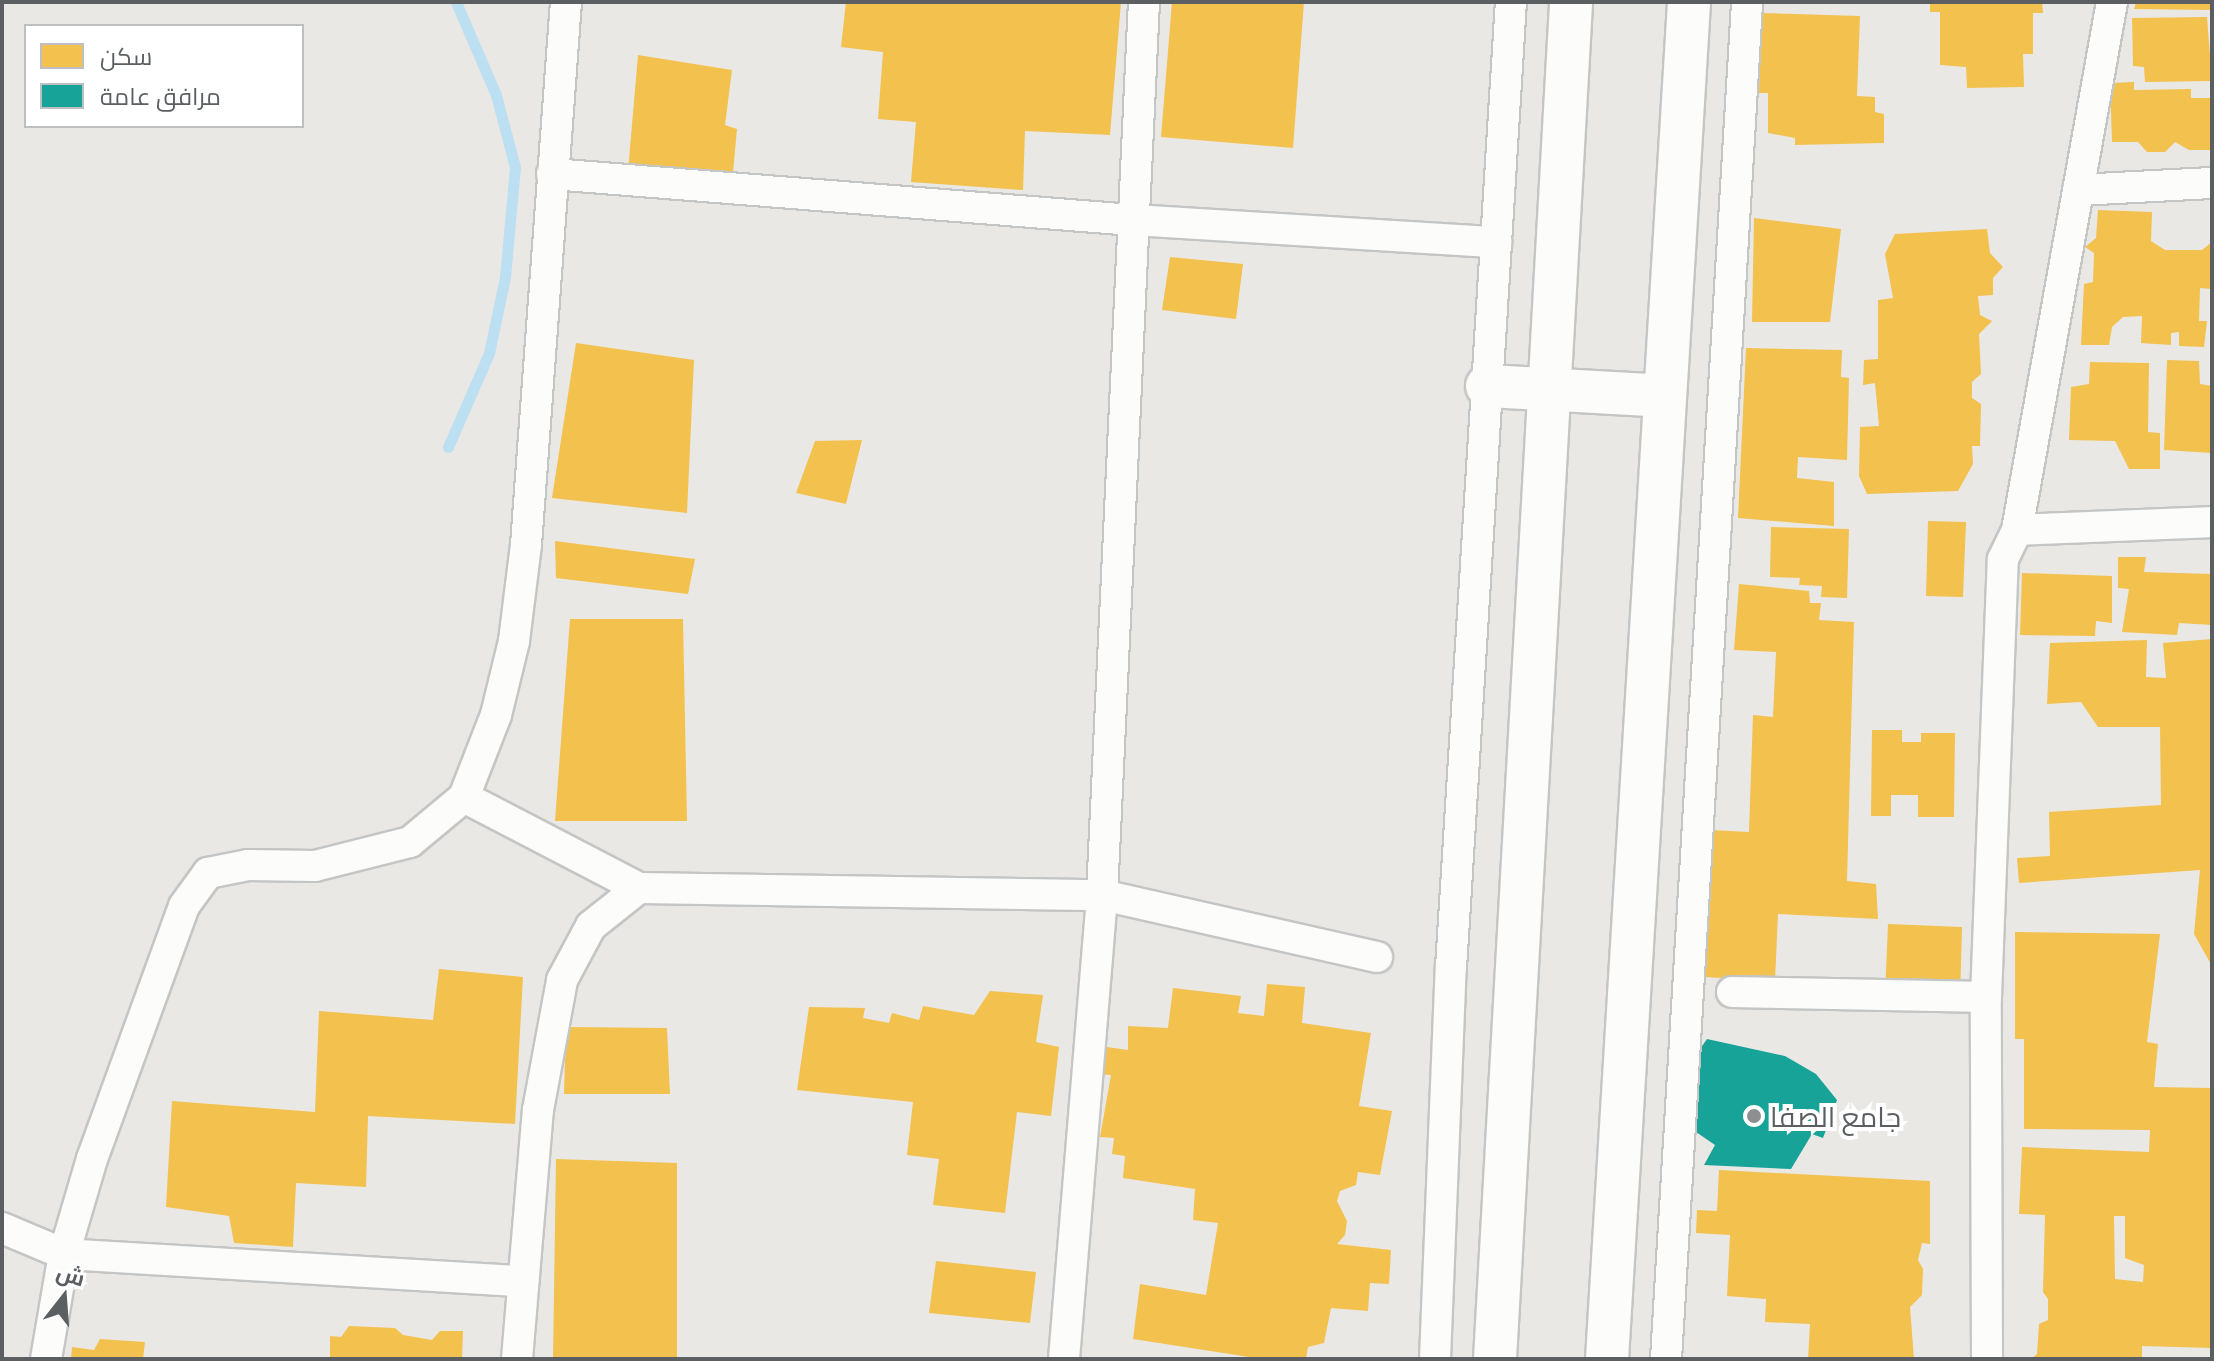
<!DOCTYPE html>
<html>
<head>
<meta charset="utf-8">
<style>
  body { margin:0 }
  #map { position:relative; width:2214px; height:1361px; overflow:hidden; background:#eae8e5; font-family:"Exo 2",Cairo,sans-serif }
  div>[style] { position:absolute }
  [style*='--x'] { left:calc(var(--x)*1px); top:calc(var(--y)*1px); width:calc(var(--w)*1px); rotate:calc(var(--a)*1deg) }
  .homes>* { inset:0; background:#f2c14e }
  .public>* { inset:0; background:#17a398 }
  .stream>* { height:11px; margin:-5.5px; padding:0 5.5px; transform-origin:5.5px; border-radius:5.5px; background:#bce0f1 }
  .roads { filter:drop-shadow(2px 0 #c4c5c5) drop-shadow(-2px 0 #c4c5c5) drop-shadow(0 2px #c4c5c5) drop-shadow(0 -2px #c4c5c5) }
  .street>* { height:30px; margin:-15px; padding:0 15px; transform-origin:15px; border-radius:15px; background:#fcfcfb }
  .secondary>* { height:42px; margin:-21px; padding:0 21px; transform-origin:21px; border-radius:21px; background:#fcfcfb }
  .dots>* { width:22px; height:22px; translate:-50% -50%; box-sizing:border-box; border:4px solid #fff; border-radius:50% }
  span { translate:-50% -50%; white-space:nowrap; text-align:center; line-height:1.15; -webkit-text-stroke:8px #fff; paint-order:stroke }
  .poi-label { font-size:28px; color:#5b5f62 }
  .left { translate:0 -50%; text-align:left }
  .frame { position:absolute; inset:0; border:4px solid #5b5f62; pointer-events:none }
  .legend { position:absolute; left:24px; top:24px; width:280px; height:104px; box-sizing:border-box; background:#fff; border:2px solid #bdbfc0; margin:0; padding:10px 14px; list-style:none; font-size:24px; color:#5b5f62 }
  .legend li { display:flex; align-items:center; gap:16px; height:40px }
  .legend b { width:40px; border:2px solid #bdbfc0 }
  .north { position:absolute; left:24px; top:1257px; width:80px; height:80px; -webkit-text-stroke:6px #fff; paint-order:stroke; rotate:17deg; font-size:22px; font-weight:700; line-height:32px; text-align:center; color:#5b5f62 }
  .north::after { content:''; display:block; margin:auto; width:28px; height:36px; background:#5b5f62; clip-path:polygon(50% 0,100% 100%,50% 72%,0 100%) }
</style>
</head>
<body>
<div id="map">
  <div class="homes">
    <i style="clip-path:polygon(846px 2px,1121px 2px,1110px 135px,1025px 131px,1023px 190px,911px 182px,916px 122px,878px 119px,883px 52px,841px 47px)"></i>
    <i style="clip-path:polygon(1172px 2px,1304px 2px,1293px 148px,1161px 137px)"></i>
    <i style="clip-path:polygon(1930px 2px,2042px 2px,2043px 13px,2033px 13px,2033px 54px,2023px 54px,2024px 87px,1967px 88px,1966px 67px,1940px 65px,1940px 12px,1930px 12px)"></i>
    <i style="clip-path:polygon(2136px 2px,2212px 2px,2212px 10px,2134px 9px)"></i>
    <i style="clip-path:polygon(1761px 13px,1860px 16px,1857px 96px,1875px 97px,1875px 112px,1884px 114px,1884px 143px,1795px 145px,1795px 138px,1768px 133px,1768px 93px,1759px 93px)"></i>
    <i style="clip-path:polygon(2207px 17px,2212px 81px,2145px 82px,2144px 67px,2133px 66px,2132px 18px)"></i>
    <i style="clip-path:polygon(638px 55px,732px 70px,725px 125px,737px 129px,732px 183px,628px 171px)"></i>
    <i style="clip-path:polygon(2134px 82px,2134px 90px,2191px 89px,2191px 98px,2212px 98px,2212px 150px,2189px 150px,2175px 142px,2165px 152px,2147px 152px,2138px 142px,2112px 142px,2110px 83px)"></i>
    <i style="clip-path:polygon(2098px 210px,2152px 212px,2151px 241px,2165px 250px,2202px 250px,2212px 242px,2212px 289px,2200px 288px,2199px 321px,2207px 321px,2204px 347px,2179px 346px,2179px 332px,2171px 333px,2171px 345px,2141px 343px,2142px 316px,2123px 317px,2112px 327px,2109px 345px,2081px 345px,2084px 284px,2093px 282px,2094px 253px,2085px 247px,2096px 238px)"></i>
    <i style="clip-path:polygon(1754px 218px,1841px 229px,1830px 322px,1752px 322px)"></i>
    <i style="clip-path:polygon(1987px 229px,1990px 253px,2003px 267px,1993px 278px,1993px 295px,1978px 296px,1980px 315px,1992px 321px,1979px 334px,1981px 374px,1972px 382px,1972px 398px,1981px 404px,1980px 446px,1972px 446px,1973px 464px,1958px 491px,1867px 494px,1859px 476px,1860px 427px,1879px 426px,1875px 383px,1863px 385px,1864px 360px,1878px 359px,1878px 300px,1893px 298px,1885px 254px,1895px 234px)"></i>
    <i style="clip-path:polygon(1170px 257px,1243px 264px,1236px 319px,1162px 310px)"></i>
    <i style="clip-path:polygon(576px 343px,694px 360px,687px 513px,552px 498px)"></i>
    <i style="clip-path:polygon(1746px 348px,1842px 350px,1841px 377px,1849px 378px,1847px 460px,1798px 457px,1797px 478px,1834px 482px,1834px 526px,1738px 518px)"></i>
    <i style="clip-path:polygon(2167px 360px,2199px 361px,2200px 384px,2212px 386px,2212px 453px,2164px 450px)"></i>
    <i style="clip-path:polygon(2090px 362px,2149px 363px,2148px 432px,2160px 433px,2160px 469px,2129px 469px,2115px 441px,2069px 440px,2071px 387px,2089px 384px)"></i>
    <i style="clip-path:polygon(862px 440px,846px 504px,796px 493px,815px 441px)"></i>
    <i style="clip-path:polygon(1928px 521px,1966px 522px,1963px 597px,1926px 596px)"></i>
    <i style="clip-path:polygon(1771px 527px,1849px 529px,1847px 598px,1821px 597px,1822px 586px,1799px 585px,1800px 578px,1770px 577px)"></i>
    <i style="clip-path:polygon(555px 541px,695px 559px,688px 594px,556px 578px)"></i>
    <i style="clip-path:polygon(2118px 557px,2146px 557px,2144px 572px,2212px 574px,2212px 625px,2179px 623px,2177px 635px,2122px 632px,2129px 589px,2118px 588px)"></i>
    <i style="clip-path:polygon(2022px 573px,2112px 576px,2112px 623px,2096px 621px,2095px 636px,2020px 635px)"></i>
    <i style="clip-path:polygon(1739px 584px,1809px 591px,1810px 603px,1821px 603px,1819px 620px,1854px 622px,1847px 881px,1876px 884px,1878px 919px,1778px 914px,1775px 981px,1704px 977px,1711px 830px,1749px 832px,1753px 715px,1773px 717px,1776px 652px,1734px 650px)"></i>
    <i style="clip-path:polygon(570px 619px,683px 619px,687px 821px,555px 821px)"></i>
    <i style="clip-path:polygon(2212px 639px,2212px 966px,2194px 934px,2200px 870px,2019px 883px,2017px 858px,2050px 856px,2049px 812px,2161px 805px,2160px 727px,2098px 727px,2081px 702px,2047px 704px,2050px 643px,2147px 640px,2146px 677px,2166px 678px,2163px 643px)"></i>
    <i style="clip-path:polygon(1872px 730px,1902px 730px,1902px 742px,1921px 742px,1921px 733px,1955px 733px,1954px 817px,1918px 817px,1918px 795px,1891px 795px,1891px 816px,1871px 816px)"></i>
    <i style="clip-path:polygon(1888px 924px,1962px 927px,1960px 999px,1885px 996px)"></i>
    <i style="clip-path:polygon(evenodd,2015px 932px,2160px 934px,2147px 1042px,2158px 1044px,2154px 1087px,2212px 1088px,2212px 1348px,2142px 1346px,2142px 1359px,2031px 1359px,2037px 1354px,2039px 1324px,2048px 1320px,2048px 1299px,2043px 1292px,2045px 1215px,2019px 1214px,2022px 1147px,2149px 1152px,2150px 1130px,2024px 1129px,2024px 1039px,2015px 1039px,2015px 932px,2114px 1216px,2125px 1216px,2125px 1258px,2144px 1265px,2143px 1282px,2115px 1279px,2114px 1216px)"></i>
    <i style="clip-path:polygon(439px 969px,523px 977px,515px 1124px,368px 1116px,366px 1187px,296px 1183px,293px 1247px,234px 1243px,229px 1216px,166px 1207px,172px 1101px,315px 1112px,319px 1011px,433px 1020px)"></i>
    <i style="clip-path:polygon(1267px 984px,1305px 987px,1302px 1023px,1371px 1033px,1359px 1106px,1392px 1111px,1380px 1175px,1358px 1172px,1356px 1185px,1340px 1191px,1337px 1201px,1347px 1221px,1345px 1235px,1337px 1244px,1391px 1250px,1389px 1284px,1370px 1283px,1368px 1311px,1331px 1308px,1324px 1343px,1308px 1347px,1306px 1359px,1262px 1359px,1133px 1339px,1140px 1284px,1206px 1295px,1218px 1223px,1193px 1220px,1195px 1189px,1123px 1178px,1125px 1156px,1112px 1154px,1114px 1138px,1100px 1137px,1111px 1075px,1097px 1074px,1100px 1046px,1128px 1050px,1128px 1026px,1168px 1028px,1173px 988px,1241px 996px,1238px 1013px,1264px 1016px)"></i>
    <i style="clip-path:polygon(990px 991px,1043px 995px,1036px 1042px,1059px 1047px,1051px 1116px,1017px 1112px,1005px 1213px,933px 1205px,939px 1159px,907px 1155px,913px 1102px,797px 1090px,809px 1007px,865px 1008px,863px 1018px,889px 1023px,892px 1013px,919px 1020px,923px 1006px,974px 1015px)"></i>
    <i style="clip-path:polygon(566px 1027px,667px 1028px,670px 1094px,564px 1094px)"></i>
    <i style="clip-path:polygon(556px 1159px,677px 1163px,677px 1359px,553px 1359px)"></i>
    <i style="clip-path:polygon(1719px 1170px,1930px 1181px,1930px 1244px,1922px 1243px,1918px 1260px,1923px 1269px,1922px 1295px,1910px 1307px,1914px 1359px,1808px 1359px,1810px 1324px,1765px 1322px,1766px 1299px,1727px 1296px,1730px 1235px,1696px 1233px,1697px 1210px,1717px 1211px)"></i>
    <i style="clip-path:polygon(936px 1261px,1036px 1272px,1030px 1323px,929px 1313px)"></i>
    <i style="clip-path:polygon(349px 1326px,395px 1328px,403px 1335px,432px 1340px,440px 1331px,463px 1331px,462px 1359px,330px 1359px,330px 1336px,341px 1337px)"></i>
    <i style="clip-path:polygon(100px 1339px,145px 1342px,143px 1359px,71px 1359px,72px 1347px,94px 1350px)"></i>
  </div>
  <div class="public">
    <i style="clip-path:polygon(1707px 1039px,1785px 1056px,1816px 1074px,1837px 1100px,1823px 1138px,1812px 1134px,1791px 1169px,1704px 1165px,1715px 1145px,1696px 1132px,1675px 1132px,1681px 1052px,1700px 1049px)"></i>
  </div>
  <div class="stream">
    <i style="--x:448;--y:447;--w:103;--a:-66.4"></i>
    <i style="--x:489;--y:353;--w:78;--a:-78.1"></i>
    <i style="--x:505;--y:277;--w:110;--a:-84.8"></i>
    <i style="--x:515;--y:167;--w:74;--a:-104.8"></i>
    <i style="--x:496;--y:95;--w:101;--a:-113.3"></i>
  </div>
  <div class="roads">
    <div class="street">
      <i style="--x:552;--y:174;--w:582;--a:4.53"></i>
      <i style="--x:1132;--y:220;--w:365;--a:3.5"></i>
      <i style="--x:2078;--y:190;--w:134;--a:-3"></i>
      <i style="--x:2017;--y:530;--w:195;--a:-2.3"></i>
      <i style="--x:464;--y:797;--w:197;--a:27.5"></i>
      <i style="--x:639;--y:888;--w:463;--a:0.9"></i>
      <i style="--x:1102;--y:895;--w:282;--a:12.7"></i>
      <i style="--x:1732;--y:992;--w:254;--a:1.1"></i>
      <i style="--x:2;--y:1228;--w:67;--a:22.8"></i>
      <i style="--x:64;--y:1254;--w:460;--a:3.4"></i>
      <i style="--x:46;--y:1359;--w:107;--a:-80.3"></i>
      <i style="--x:64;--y:1254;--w:99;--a:-73.6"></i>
      <i style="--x:92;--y:1159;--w:269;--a:-70"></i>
      <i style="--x:184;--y:906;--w:41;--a:-54"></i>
      <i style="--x:208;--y:873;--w:41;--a:-11.3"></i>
      <i style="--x:248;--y:865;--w:67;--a:0.9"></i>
      <i style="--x:315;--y:866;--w:98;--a:-14.2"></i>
      <i style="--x:410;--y:842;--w:70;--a:-39.8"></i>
      <i style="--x:464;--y:797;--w:88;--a:-68.7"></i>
      <i style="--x:496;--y:715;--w:76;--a:-76.3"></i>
      <i style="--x:514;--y:641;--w:97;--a:-82.9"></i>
      <i style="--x:526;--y:545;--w:544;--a:-85.79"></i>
      <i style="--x:517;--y:1359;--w:250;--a:-85.2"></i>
      <i style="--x:538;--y:1110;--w:132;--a:-79.5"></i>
      <i style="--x:562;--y:980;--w:61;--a:-61.8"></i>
      <i style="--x:591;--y:926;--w:61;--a:-38.4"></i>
      <i style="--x:1064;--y:1359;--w:466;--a:-85.3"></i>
      <i style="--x:1102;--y:895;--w:894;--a:-87.31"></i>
      <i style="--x:1435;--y:1359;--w:391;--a:-87.7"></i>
      <i style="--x:1451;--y:968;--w:968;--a:-86.45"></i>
      <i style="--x:1666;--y:1359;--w:1359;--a:-86.58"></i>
      <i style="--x:1987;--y:1359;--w:362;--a:-90.2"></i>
      <i style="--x:1986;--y:997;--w:438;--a:-87.8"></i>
      <i style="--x:2003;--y:559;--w:32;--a:-64"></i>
      <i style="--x:2017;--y:530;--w:536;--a:-79.8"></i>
    </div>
    <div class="secondary">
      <i style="--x:1487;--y:386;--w:177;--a:3.2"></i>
      <i style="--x:1495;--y:1359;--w:1359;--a:-86.79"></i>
      <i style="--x:1607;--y:1359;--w:1359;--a:-86.54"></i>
    </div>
  </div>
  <div class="dots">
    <i style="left:1754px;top:1116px;background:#8d8f90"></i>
  </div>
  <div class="poi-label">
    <span class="left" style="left:1770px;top:1116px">جامع الصفا</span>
  </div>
  <div class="frame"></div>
  <ul class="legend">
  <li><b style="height:22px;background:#f2c14e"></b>سكن</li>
  <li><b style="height:22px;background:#17a398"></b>مرافق عامة</li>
  </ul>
  <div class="north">ش</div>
</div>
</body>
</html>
